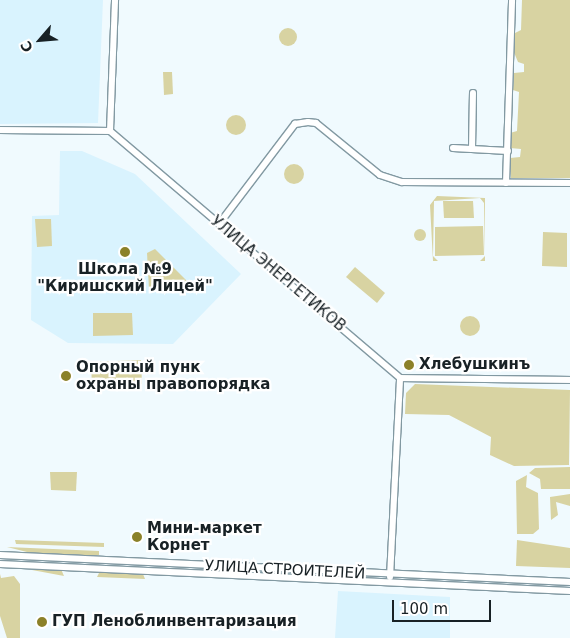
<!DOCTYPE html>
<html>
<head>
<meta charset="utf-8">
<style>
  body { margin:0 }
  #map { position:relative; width:570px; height:638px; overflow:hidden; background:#f0fafe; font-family:"DejaVu Sans",sans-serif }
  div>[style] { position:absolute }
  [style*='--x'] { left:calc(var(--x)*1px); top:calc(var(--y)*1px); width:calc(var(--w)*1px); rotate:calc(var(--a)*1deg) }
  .built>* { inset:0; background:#d9f3fe }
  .green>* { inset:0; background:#d8d3a2 }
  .round { border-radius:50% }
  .roads { filter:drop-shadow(1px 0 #8299a2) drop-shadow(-1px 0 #8299a2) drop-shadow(0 1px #8299a2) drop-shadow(0 -1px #8299a2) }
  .minor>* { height:6px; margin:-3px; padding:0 3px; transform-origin:3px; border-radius:3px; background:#fff }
  .dots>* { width:14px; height:14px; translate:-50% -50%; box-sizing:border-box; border:2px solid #fff; border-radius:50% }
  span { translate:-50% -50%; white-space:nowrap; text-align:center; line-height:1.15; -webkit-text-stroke:4.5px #fff; paint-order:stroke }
  .poi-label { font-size:15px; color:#182125; font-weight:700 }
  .left { translate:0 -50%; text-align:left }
  .street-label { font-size:15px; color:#182125 }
  .north { position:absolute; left:15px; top:15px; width:50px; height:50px; -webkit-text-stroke:4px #fff; paint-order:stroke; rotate:243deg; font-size:14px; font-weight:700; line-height:20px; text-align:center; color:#182125 }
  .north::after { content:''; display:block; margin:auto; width:18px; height:22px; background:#182125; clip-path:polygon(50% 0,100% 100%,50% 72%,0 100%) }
  .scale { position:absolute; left:392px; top:600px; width:99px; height:22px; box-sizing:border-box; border:2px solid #182125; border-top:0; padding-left:6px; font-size:15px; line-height:18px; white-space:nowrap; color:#182125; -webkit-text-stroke:4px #fff; paint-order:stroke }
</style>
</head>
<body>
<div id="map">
  <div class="built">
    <i style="clip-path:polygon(0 0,103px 0,98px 123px,0 124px)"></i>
    <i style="clip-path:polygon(60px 151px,82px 151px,135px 174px,241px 274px,173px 344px,68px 343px,31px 320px,32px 216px,59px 215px)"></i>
    <i style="clip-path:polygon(338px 591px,450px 597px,450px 638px,335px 638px)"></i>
  </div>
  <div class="green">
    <i style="clip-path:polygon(522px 0,570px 0,570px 178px,511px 178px,510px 158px,520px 157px,521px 149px,510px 148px,510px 133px,517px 131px,519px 92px,513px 90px,514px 73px,524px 72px,524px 64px,518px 62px,513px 50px,513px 34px,521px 30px)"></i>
    <i class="round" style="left:279px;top:28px;width:18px;height:18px"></i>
    <i style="clip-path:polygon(163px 72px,172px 72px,173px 94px,164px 95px)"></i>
    <i class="round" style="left:226px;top:115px;width:20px;height:20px"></i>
    <i class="round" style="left:284px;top:164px;width:20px;height:20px"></i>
    <i style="clip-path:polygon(evenodd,437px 196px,485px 198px,485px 261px,433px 261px,430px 205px,437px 196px,480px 198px,484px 203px,485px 256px,480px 261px,438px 261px,433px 256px,434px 201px,480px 198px)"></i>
    <i style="clip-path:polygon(443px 201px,473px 201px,474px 218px,444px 218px)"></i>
    <i style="clip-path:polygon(35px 219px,51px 219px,52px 246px,37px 247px)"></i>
    <i style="clip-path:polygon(483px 226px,484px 255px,435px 256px,435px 227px)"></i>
    <i class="round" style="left:414px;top:229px;width:12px;height:12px"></i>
    <i style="clip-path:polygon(543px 232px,567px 233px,567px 267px,542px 266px)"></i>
    <i style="clip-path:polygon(155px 249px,194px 288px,149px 289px,147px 253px)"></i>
    <i style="clip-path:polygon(355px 267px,385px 293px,377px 303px,346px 277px)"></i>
    <i style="clip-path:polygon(93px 313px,132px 313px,133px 335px,93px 336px)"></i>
    <i class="round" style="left:460px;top:316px;width:20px;height:20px"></i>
    <i style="clip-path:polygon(141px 360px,142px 384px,92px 386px,91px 362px)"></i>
    <i style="clip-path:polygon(415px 384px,570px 390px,569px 465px,514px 466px,490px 455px,491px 437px,449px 415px,405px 414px,406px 393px)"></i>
    <i style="clip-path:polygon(570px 467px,570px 489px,541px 489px,540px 479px,529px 473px,535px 468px)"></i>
    <i style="clip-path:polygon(50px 472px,77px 472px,76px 491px,51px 490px)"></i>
    <i style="clip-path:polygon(527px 475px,526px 487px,538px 493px,539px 529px,533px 534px,517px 534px,516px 481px)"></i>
    <i style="clip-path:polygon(570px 494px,570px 506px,556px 502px,558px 515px,551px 520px,550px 497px)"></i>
    <i style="clip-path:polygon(15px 540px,104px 543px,104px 547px,16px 544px)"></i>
    <i style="clip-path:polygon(517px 540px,570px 548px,570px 568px,516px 566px)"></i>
    <i style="clip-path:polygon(7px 547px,99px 551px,99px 555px,39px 555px)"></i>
    <i style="clip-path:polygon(61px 569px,64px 576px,32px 570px,36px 569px)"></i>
    <i style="clip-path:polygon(100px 571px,143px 574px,145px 579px,97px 577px)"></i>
    <i style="clip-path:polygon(0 574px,1px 578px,14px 576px,20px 584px,20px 638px,7px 638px,0 616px)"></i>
  </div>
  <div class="roads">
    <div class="minor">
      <i style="--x:0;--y:130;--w:110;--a:0.5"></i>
      <i style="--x:110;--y:131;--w:381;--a:40.4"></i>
      <i style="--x:400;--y:378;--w:170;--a:0.7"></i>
      <i style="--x:110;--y:131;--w:131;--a:-87.8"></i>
      <i style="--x:453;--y:148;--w:55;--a:3.1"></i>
      <i style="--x:472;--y:149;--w:56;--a:-89"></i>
      <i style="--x:506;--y:183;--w:183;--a:-88.1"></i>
      <i style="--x:219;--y:224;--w:126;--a:-52.8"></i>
      <i style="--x:295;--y:124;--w:13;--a:-9"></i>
      <i style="--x:308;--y:122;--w:8;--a:7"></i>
      <i style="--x:316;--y:123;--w:82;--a:39.1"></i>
      <i style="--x:380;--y:175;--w:23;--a:18"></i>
      <i style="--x:402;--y:182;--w:168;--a:0.3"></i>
      <i style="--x:0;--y:555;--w:571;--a:2.71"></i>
      <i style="--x:0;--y:564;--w:571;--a:2.71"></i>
      <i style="--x:390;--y:577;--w:199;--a:-87.1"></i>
    </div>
  </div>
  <div class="dots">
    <i style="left:125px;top:252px;background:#8b8129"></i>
    <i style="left:409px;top:365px;background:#8b8129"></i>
    <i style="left:66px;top:376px;background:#8b8129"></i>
    <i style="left:137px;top:537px;background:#8b8129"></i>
    <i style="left:42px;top:622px;background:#8b8129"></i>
  </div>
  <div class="poi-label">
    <span style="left:125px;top:278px">Школа №9<br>"Киришский Лицей"</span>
    <span class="left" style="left:419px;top:365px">Хлебушкинъ</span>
    <span class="left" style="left:76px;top:376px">Опорный пунк<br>охраны правопорядка</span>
    <span class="left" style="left:147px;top:537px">Мини-маркет<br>Корнет</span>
    <span class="left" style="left:52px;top:622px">ГУП Леноблинвентаризация</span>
  </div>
  <div class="street-label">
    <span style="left:278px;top:274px;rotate:40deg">УЛИЦА ЭНЕРГЕТИКОВ</span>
    <span style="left:285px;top:570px;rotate:3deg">УЛИЦА СТРОИТЕЛЕЙ</span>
  </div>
  <div class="north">С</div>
  <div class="scale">100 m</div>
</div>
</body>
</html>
